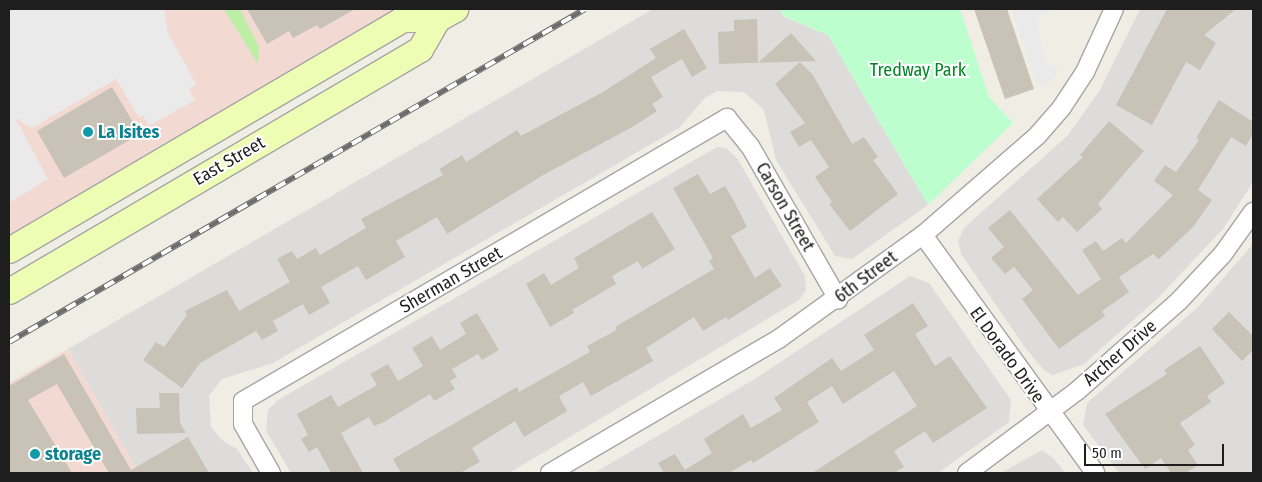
<!DOCTYPE html>
<html>
<head>
<meta charset="utf-8">
<style>
  body { margin:0 }
  #map { position:relative; width:1262px; height:482px; overflow:hidden; background:#f0eee4; font-family:"Fira Sans Condensed",sans-serif }
  div>[style] { position:absolute }
  [style*='--x'] { left:calc(var(--x)*1px); top:calc(var(--y)*1px); width:calc(var(--w)*1px); rotate:calc(var(--a)*1deg) }
  .residential>* { inset:0; background:#dddcdb }
  .commercial>* { inset:0; background:#f2d9d2 }
  .grass>* { inset:0; background:#bceea6 }
  .park>* { inset:0; background:#bdfece }
  .parking>* { inset:0; background:#eaeaea }
  .building>* { inset:0; background:#c8c2b7 }
  .roads { filter:drop-shadow(1px 0 #a5a5a5) drop-shadow(-1px 0 #a5a5a5) drop-shadow(0 1px #a5a5a5) drop-shadow(0 -1px #a5a5a5) }
  .street>* { height:18px; margin:-9px; padding:0 9px; transform-origin:9px; border-radius:9px; background:#fff }
  .secondary>* { height:25px; margin:-12.5px; padding:0 12.5px; transform-origin:12.5px; border-radius:12.5px; background:#edfeb4 }
  .rail>* { height:5.5px; margin-top:-2.75px; transform-origin:0; background:repeating-linear-gradient(90deg,#fff 0 11px,#6c6c6c 0 22px); box-sizing:border-box; border-block:1px solid #6c6c6c }
  .dots>* { width:14px; height:14px; translate:-50% -50%; box-sizing:border-box; border:2px solid #fff; border-radius:50% }
  span { translate:-50% -50%; white-space:nowrap; text-align:center; line-height:1.15; -webkit-text-stroke:4px #fff; paint-order:stroke }
  .park-label { font-size:18px; color:#038626 }
  .culture-label { font-size:18px; color:#0d838f; font-weight:700 }
  .left { translate:0 -50%; text-align:left }
  .street-label { font-size:18px; color:#1e1e1e }
  .frame { position:absolute; inset:0; border:10px solid #1e1e1e; pointer-events:none }
  .scale { position:absolute; left:1084px; top:444px; width:140px; height:22px; box-sizing:border-box; border:2px solid #1e1e1e; border-top:0; padding-left:6px; font-size:15px; line-height:18px; white-space:nowrap; color:#1e1e1e; -webkit-text-stroke:4px #fff; paint-order:stroke }
</style>
</head>
<body>
<div id="map">
  <div class="residential">
    <i style="clip-path:polygon(653px 9px,779px 9px,784px 17px,828px 35px,928px 205px,852px 259px,835px 256px,776px 160px,764px 110px,744px 92px,717px 91px,705px 98px,679px 128px,273px 363px,222px 379px,209px 396px,211px 427px,222px 440px,237px 449px,253px 473px,139px 473px,68px 349px)"></i>
    <i style="clip-path:polygon(1140px 9px,1253px 9px,1253px 182px,1223px 229px,1158px 298px,1084px 364px,1053px 375px,1045px 371px,1026px 349px,961px 254px,958px 241px,964px 228px,1067px 136px,1100px 90px)"></i>
    <i style="clip-path:polygon(717px 147px,726px 148px,737px 158px,805px 276px,806px 290px,799px 300px,509px 473px,291px 473px,266px 431px,268px 410px,278px 400px)"></i>
    <i style="clip-path:polygon(1253px 244px,1253px 473px,1119px 473px,1083px 425px,1087px 403px,1199px 306px)"></i>
    <i style="clip-path:polygon(910px 276px,929px 283px,1011px 400px,1009px 422px,938px 473px,594px 473px,758px 377px)"></i>
    <i style="clip-path:polygon(1042px 450px,1053px 458px,1065px 473px,1001px 473px)"></i>
  </div>
  <div class="commercial">
    <i style="clip-path:polygon(9px 9px,397px 9px,9px 236px)"></i>
    <i style="clip-path:polygon(68px 349px,139px 473px,9px 473px,9px 383px)"></i>
  </div>
  <div class="grass">
    <i style="clip-path:polygon(224px 9px,240px 9px,259px 47px,258px 64px)"></i>
  </div>
  <div class="park">
    <i style="clip-path:polygon(779px 9px,960px 9px,989px 97px,1013px 123px,928px 205px,828px 35px,784px 16px)"></i>
  </div>
  <div class="parking">
    <i style="clip-path:polygon(9px 9px,164px 9px,168px 33px,196px 84px,189px 89px,195px 100px,149px 126px,143px 116px,139px 118px,116px 79px,32px 128px,15px 118px,48px 179px,9px 203px)"></i>
    <i style="clip-path:polygon(1011px 9px,1055px 9px,1036px 20px,1046px 63px,1060px 70px,1044px 88px,1037px 83px)"></i>
  </div>
  <div class="building">
    <i style="clip-path:polygon(247px 9px,355px 9px,320px 29px,317px 25px,293px 38px,289px 31px,267px 44px)"></i>
    <i style="clip-path:polygon(974px 9px,1007px 9px,1034px 89px,1005px 99px)"></i>
    <i style="clip-path:polygon(1167px 9px,1236px 9px,1204px 35px,1216px 43px,1200px 70px,1186px 62px,1152px 125px,1116px 105px)"></i>
    <i style="clip-path:polygon(757px 19px,758px 63px,791px 33px,816px 61px,719px 64px,718px 32px,734px 31px,734px 20px)"></i>
    <i style="clip-path:polygon(684px 29px,707px 68px,692px 77px,682px 59px,651px 77px,663px 97px,652px 104px,657px 111px,634px 126px,545px 174px,447px 234px,437px 217px,396px 241px,405px 257px,366px 280px,358px 266px,321px 287px,330px 303px,309px 315px,303px 304px,273px 321px,278px 331px,262px 340px,256px 331px,200px 363px,182px 388px,143px 360px,156px 342px,164px 347px,187px 315px,185px 311px,227px 290px,239px 311px,290px 282px,277px 259px,292px 251px,297px 259px,316px 248px,320px 255px,366px 228px,361px 219px,443px 175px,439px 169px,462px 155px,466px 162px,517px 130px,521px 136px,603px 92px,656px 58px,650px 49px)"></i>
    <i style="clip-path:polygon(800px 62px,813px 75px,852px 144px,864px 137px,878px 157px,873px 160px,898px 194px,850px 231px,829px 204px,832px 202px,815px 177px,829px 167px,811px 140px,799px 147px,790px 132px,805px 123px,775px 84px)"></i>
    <i style="clip-path:polygon(112px 87px,140px 134px,64px 178px,37px 131px)"></i>
    <i style="clip-path:polygon(1219px 100px,1253px 122px,1253px 134px,1246px 146px,1231px 137px,1198px 190px,1212px 200px,1193px 227px,1159px 259px,1153px 254px,1119px 277px,1129px 292px,1102px 311px,1105px 316px,1059px 349px,1022px 299px,1033px 290px,1014px 267px,1005px 274px,991px 258px,1004px 247px,988px 228px,1010px 210px,1078px 295px,1101px 279px,1082px 250px,1096px 241px,1103px 251px,1122px 238px,1126px 243px,1173px 195px,1154px 181px,1165px 165px,1176px 172px,1199px 140px,1196px 138px)"></i>
    <i style="clip-path:polygon(1109px 121px,1144px 151px,1098px 204px,1102px 209px,1077px 232px,1063px 217px,1058px 222px,1037px 199px,1083px 157px,1080px 155px)"></i>
    <i style="clip-path:polygon(698px 174px,710px 194px,725px 186px,735px 203px,747px 227px,731px 236px,755px 278px,770px 268px,782px 286px,728px 320px,726px 317px,703px 331px,694px 317px,646px 348px,653px 361px,591px 396px,583px 382px,559px 396px,567px 411px,524px 437px,515px 421px,472px 448px,480px 462px,460px 473px,401px 473px,393px 459px,517px 387px,519px 392px,590px 352px,587px 346px,617px 330px,615px 327px,714px 269px,709px 261px,713px 258px,673px 188px)"></i>
    <i style="clip-path:polygon(652px 212px,675px 249px,642px 269px,638px 261px,612px 276px,616px 284px,572px 310px,574px 313px,550px 327px,526px 284px,544px 273px,551px 285px,579px 268px,574px 258px)"></i>
    <i style="clip-path:polygon(913px 303px,928px 326px,915px 334px,935px 366px,950px 356px,987px 408px,933px 443px,925px 431px,894px 451px,904px 467px,894px 473px,812px 473px,917px 406px,894px 371px,843px 404px,832px 386px,807px 402px,819px 422px,753px 463px,751px 460px,729px 473px,664px 473px,658px 463px,675px 454px,685px 470px,712px 453px,704px 439px,743px 414px,751px 428px,782px 410px,774px 398px,832px 358px,841px 371px,874px 350px,864px 335px)"></i>
    <i style="clip-path:polygon(1229px 312px,1253px 336px,1253px 350px,1242px 361px,1212px 329px)"></i>
    <i style="clip-path:polygon(477px 313px,499px 350px,482px 360px,478px 354px,452px 369px,457px 377px,450px 381px,455px 389px,434px 401px,430px 394px,384px 422px,374px 426px,369px 417px,341px 433px,363px 473px,331px 473px,317px 447px,309px 452px,301px 439px,308px 435px,297px 414px,331px 395px,338px 407px,377px 385px,370px 374px,388px 364px,398px 381px,423px 366px,412px 348px,432px 336px,440px 350px,466px 334px,460px 323px)"></i>
    <i style="clip-path:polygon(1200px 346px,1225px 383px,1207px 396px,1211px 402px,1180px 423px,1195px 445px,1188px 450px,1198px 465px,1186px 473px,1171px 473px,1161px 458px,1145px 469px,1105px 414px,1167px 374px,1164px 370px)"></i>
    <i style="clip-path:polygon(64px 354px,131px 470px,188px 437px,209px 473px,109px 473px,57px 384px,28px 400px,72px 473px,9px 473px,9px 386px)"></i>
    <i style="clip-path:polygon(159px 393px,179px 393px,180px 423px,186px 433px,137px 434px,136px 408px,160px 408px)"></i>
  </div>
  <div class="roads">
    <div class="street">
      <i style="--x:923;--y:235;--w:294;--a:54.1"></i>
      <i style="--x:271;--y:473;--w:56;--a:-119.7"></i>
      <i style="--x:243;--y:424;--w:23;--a:-90"></i>
      <i style="--x:243;--y:401;--w:561;--a:-30.32"></i>
      <i style="--x:727;--y:118;--w:36;--a:51"></i>
      <i style="--x:750;--y:146;--w:177;--a:60.1"></i>
      <i style="--x:550;--y:473;--w:267;--a:-30.4"></i>
      <i style="--x:780;--y:338;--w:176;--a:-35.8"></i>
      <i style="--x:923;--y:235;--w:151;--a:-41"></i>
      <i style="--x:1037;--y:136;--w:38;--a:-49"></i>
      <i style="--x:1062;--y:107;--w:42;--a:-56.7"></i>
      <i style="--x:1085;--y:72;--w:69;--a:-65.3"></i>
      <i style="--x:967;--y:473;--w:137;--a:-36.7"></i>
      <i style="--x:1077;--y:391;--w:136;--a:-41.4"></i>
      <i style="--x:1179;--y:301;--w:64;--a:-46.9"></i>
      <i style="--x:1223;--y:254;--w:52;--a:-54.5"></i>
    </div>
    <div class="secondary">
      <i style="--x:9;--y:250;--w:456;--a:-30.4"></i>
      <i style="--x:402;--y:19;--w:35;--a:0"></i>
      <i style="--x:437;--y:19;--w:21;--a:-29"></i>
      <i style="--x:9;--y:291;--w:477;--a:-30.5"></i>
      <i style="--x:420;--y:49;--w:34;--a:-60"></i>
    </div>
  </div>
  <div class="rail">
    <i style="--x:9;--y:342;--w:665;--a:-30.03"></i>
  </div>
  <div class="dots">
    <i style="left:88px;top:132px;background:#0f9aa8"></i>
    <i style="left:35px;top:454px;background:#0f9aa8"></i>
  </div>
  <div class="park-label">
    <span style="left:918px;top:70px">Tredway Park</span>
  </div>
  <div class="culture-label">
    <span class="left" style="left:98px;top:132px">La Isites</span>
    <span class="left" style="left:45px;top:454px">storage</span>
  </div>
  <div class="street-label">
    <span style="left:229px;top:161px;rotate:-30deg">East Street</span>
    <span style="left:785px;top:207px;rotate:60deg">Carson Street</span>
    <span style="left:866px;top:277px;rotate:-37deg">6th Street</span>
    <span style="left:451px;top:280px;rotate:-30deg">Sherman Street</span>
    <span style="left:1120px;top:353px;rotate:-41deg">Archer Drive</span>
    <span style="left:1007px;top:355px;rotate:54deg">El Dorado Drive</span>
  </div>
  <div class="frame"></div>
  <div class="scale">50 m</div>
</div>
</body>
</html>
